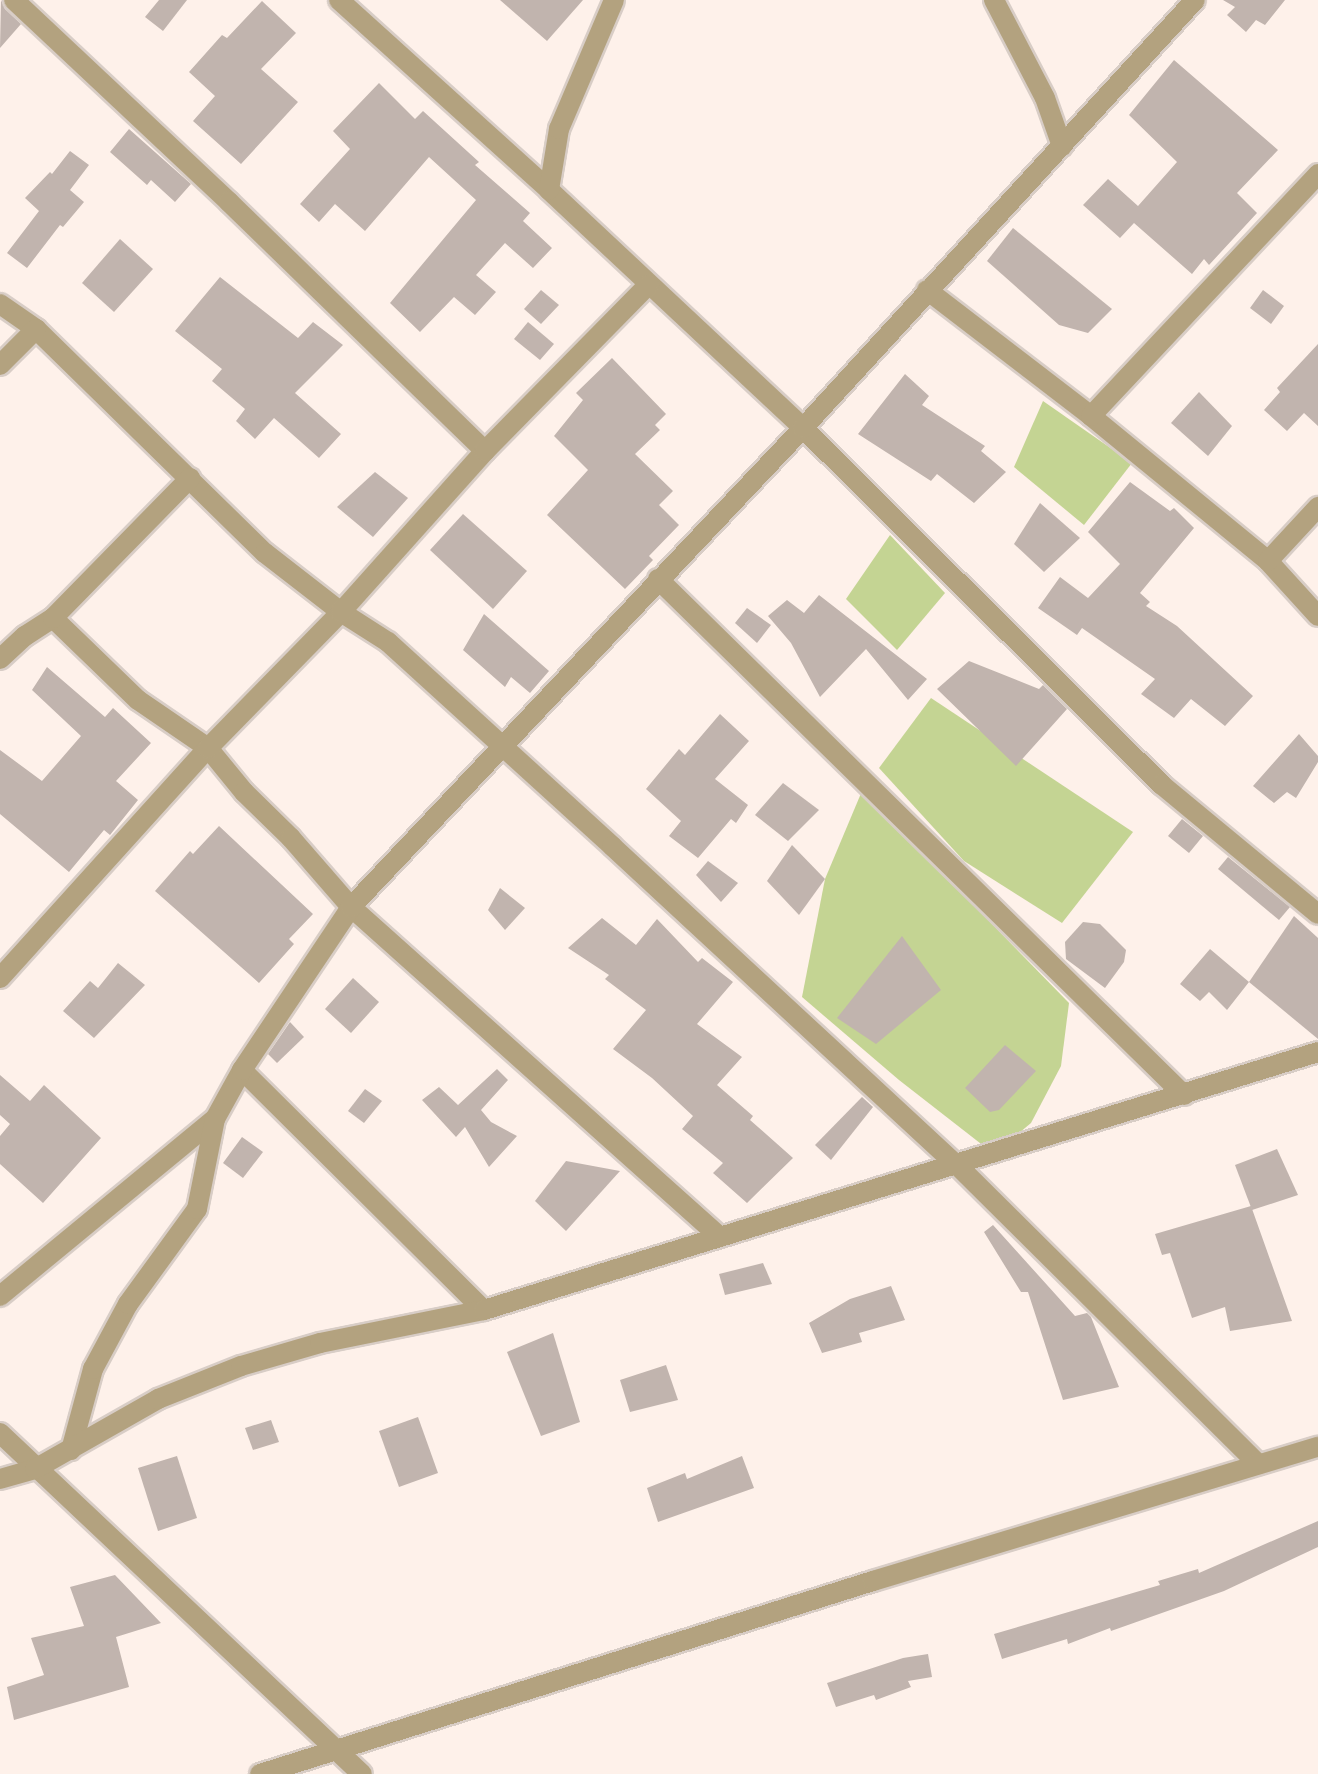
<!DOCTYPE html>
<html>
<head>
<meta charset="utf-8">
<style>
  body { margin:0 }
  #map { position:relative; width:1318px; height:1774px; overflow:hidden; background:#fef1ea; font-family:Signika,sans-serif }
  div>[style] { position:absolute }
  [style*='--x'] { left:calc(var(--x)*1px); top:calc(var(--y)*1px); width:calc(var(--w)*1px); rotate:calc(var(--a)*1deg) }
  .green>* { inset:0; background:#c4d493 }
  .building>* { inset:0; background:#c1b4ae }
  .roads { filter:drop-shadow(2px 0 #d8cdc6) drop-shadow(-2px 0 #d8cdc6) drop-shadow(0 2px #d8cdc6) drop-shadow(0 -2px #d8cdc6) }
  .minor>* { height:20px; margin:-10px; padding:0 10px; transform-origin:10px; border-radius:10px; background:#b3a27f }
  .tertiary>* { height:20px; margin:-10px; padding:0 10px; transform-origin:10px; border-radius:10px; background:#b3a27f }
  span { translate:-50% -50%; white-space:nowrap; text-align:center; line-height:1.15; -webkit-text-stroke:7px #fef1ea; paint-order:stroke }
</style>
</head>
<body>
<div id="map">
  <div class="green">
    <i style="clip-path:polygon(1043px 401px,1132px 463px,1084px 525px,1014px 467px)"></i>
    <i style="clip-path:polygon(890px 535px,945px 593px,897px 650px,846px 599px)"></i>
    <i style="clip-path:polygon(931px 698px,1133px 832px,1062px 923px,964px 861px,879px 768px)"></i>
    <i style="clip-path:polygon(862px 791px,1069px 1003px,1061px 1066px,1031px 1123px,994px 1154px,899px 1080px,802px 997px,825px 879px)"></i>
  </div>
  <div class="building">
    <i style="clip-path:polygon(1px 0,5px 9px,21px 24px,0 48px)"></i>
    <i style="clip-path:polygon(159px 0,187px 0,163px 31px,145px 17px)"></i>
    <i style="clip-path:polygon(500px 0,583px 0,547px 41px)"></i>
    <i style="clip-path:polygon(1223px 0,1285px 0,1265px 25px,1256px 20px,1246px 32px,1227px 15px,1235px 7px)"></i>
    <i style="clip-path:polygon(262px 1px,296px 33px,261px 69px,298px 102px,241px 164px,193px 121px,215px 96px,189px 72px,222px 35px,227px 38px)"></i>
    <i style="clip-path:polygon(1174px 60px,1278px 150px,1237px 193px,1257px 213px,1209px 265px,1204px 259px,1192px 274px,1134px 223px,1120px 238px,1083px 205px,1108px 179px,1138px 206px,1177px 162px,1129px 115px)"></i>
    <i style="clip-path:polygon(379px 83px,415px 119px,423px 111px,479px 162px,475px 165px,530px 213px,523px 221px,552px 248px,533px 268px,505px 243px,476px 275px,496px 292px,475px 315px,454px 297px,420px 332px,390px 303px,476px 200px,429px 157px,365px 231px,335px 204px,319px 222px,300px 204px,350px 149px,333px 131px)"></i>
    <i style="clip-path:polygon(129px 129px,191px 184px,175px 202px,151px 180px,147px 185px,110px 152px)"></i>
    <i style="clip-path:polygon(70px 151px,89px 165px,70px 190px,84px 202px,63px 227px,60px 225px,27px 268px,7px 253px,39px 211px,25px 198px,50px 172px,52px 174px)"></i>
    <i style="clip-path:polygon(1013px 228px,1112px 309px,1088px 333px,1059px 325px,987px 261px)"></i>
    <i style="clip-path:polygon(120px 239px,153px 269px,114px 312px,82px 283px)"></i>
    <i style="clip-path:polygon(220px 277px,298px 338px,313px 322px,343px 345px,295px 393px,341px 434px,319px 458px,274px 418px,255px 439px,236px 421px,245px 409px,212px 381px,222px 369px,175px 331px)"></i>
    <i style="clip-path:polygon(541px 290px,559px 305px,541px 324px,524px 309px)"></i>
    <i style="clip-path:polygon(1263px 290px,1284px 306px,1271px 324px,1250px 308px)"></i>
    <i style="clip-path:polygon(528px 322px,554px 344px,540px 360px,514px 339px)"></i>
    <i style="clip-path:polygon(1318px 344px,1318px 426px,1304px 413px,1287px 431px,1264px 410px,1280px 392px,1277px 388px)"></i>
    <i style="clip-path:polygon(612px 358px,666px 414px,655px 425px,660px 430px,635px 454px,673px 491px,659px 505px,679px 525px,649px 556px,653px 560px,625px 589px,547px 515px,588px 470px,554px 436px,583px 400px,576px 393px)"></i>
    <i style="clip-path:polygon(905px 374px,929px 396px,922px 405px,985px 446px,981px 451px,1006px 472px,974px 503px,937px 474px,931px 481px,858px 434px)"></i>
    <i style="clip-path:polygon(1199px 392px,1232px 426px,1208px 456px,1171px 423px)"></i>
    <i style="clip-path:polygon(375px 472px,408px 498px,373px 537px,337px 507px)"></i>
    <i style="clip-path:polygon(1130px 482px,1170px 511px,1174px 508px,1194px 528px,1140px 593px,1150px 602px,1146px 606px,1177px 626px,1253px 696px,1225px 726px,1191px 699px,1174px 718px,1141px 694px,1155px 679px,1082px 628px,1077px 635px,1038px 608px,1060px 577px,1088px 598px,1120px 564px,1088px 532px)"></i>
    <i style="clip-path:polygon(1040px 503px,1080px 538px,1044px 572px,1014px 544px)"></i>
    <i style="clip-path:polygon(463px 514px,527px 571px,493px 609px,430px 550px)"></i>
    <i style="clip-path:polygon(819px 595px,927px 679px,908px 700px,866px 649px,820px 697px,791px 643px,768px 616px,787px 600px,804px 613px)"></i>
    <i style="clip-path:polygon(747px 608px,771px 625px,757px 643px,735px 623px)"></i>
    <i style="clip-path:polygon(484px 614px,549px 671px,530px 693px,511px 677px,505px 687px,463px 650px)"></i>
    <i style="clip-path:polygon(969px 661px,1039px 689px,1043px 685px,1067px 709px,1016px 766px,937px 689px)"></i>
    <i style="clip-path:polygon(47px 667px,105px 717px,113px 708px,151px 743px,116px 781px,138px 800px,110px 835px,104px 830px,69px 872px,0 814px,0 750px,42px 781px,81px 736px,32px 690px)"></i>
    <i style="clip-path:polygon(720px 714px,749px 741px,715px 779px,748px 805px,736px 823px,731px 819px,698px 858px,669px 836px,681px 821px,646px 789px,679px 749px,685px 755px)"></i>
    <i style="clip-path:polygon(1299px 734px,1318px 756px,1318px 762px,1296px 798px,1287px 792px,1274px 803px,1253px 786px)"></i>
    <i style="clip-path:polygon(783px 783px,819px 810px,788px 841px,755px 815px)"></i>
    <i style="clip-path:polygon(1182px 819px,1203px 836px,1189px 853px,1168px 836px)"></i>
    <i style="clip-path:polygon(219px 826px,313px 914px,289px 939px,294px 944px,259px 983px,155px 891px,190px 851px,193px 854px)"></i>
    <i style="clip-path:polygon(792px 845px,825px 879px,799px 915px,767px 881px)"></i>
    <i style="clip-path:polygon(1228px 857px,1290px 907px,1279px 920px,1218px 869px)"></i>
    <i style="clip-path:polygon(708px 861px,738px 883px,721px 902px,696px 875px)"></i>
    <i style="clip-path:polygon(500px 888px,525px 908px,505px 930px,488px 910px)"></i>
    <i style="clip-path:polygon(1294px 916px,1318px 938px,1318px 1039px,1249px 982px)"></i>
    <i style="clip-path:polygon(602px 918px,636px 945px,657px 919px,698px 962px,702px 958px,733px 982px,697px 1024px,742px 1057px,717px 1085px,753px 1116px,750px 1120px,793px 1158px,747px 1203px,713px 1173px,723px 1163px,682px 1129px,693px 1116px,652px 1078px,613px 1049px,646px 1010px,605px 979px,609px 975px,568px 948px)"></i>
    <i style="clip-path:polygon(1083px 922px,1100px 924px,1126px 950px,1124px 962px,1105px 988px,1066px 959px,1065px 942px)"></i>
    <i style="clip-path:polygon(902px 936px,941px 990px,876px 1044px,837px 1018px)"></i>
    <i style="clip-path:polygon(1210px 949px,1249px 982px,1227px 1010px,1209px 992px,1200px 1001px,1180px 984px)"></i>
    <i style="clip-path:polygon(118px 963px,145px 985px,94px 1038px,63px 1011px,90px 981px,98px 988px)"></i>
    <i style="clip-path:polygon(353px 978px,379px 1002px,351px 1033px,325px 1009px)"></i>
    <i style="clip-path:polygon(290px 1022px,304px 1037px,277px 1063px,268px 1054px)"></i>
    <i style="clip-path:polygon(1005px 1045px,1036px 1071px,999px 1110px,990px 1112px,965px 1088px)"></i>
    <i style="clip-path:polygon(497px 1069px,508px 1080px,481px 1110px,491px 1122px,517px 1136px,489px 1167px,465px 1127px,456px 1137px,422px 1100px,439px 1087px,458px 1105px)"></i>
    <i style="clip-path:polygon(0 1075px,30px 1101px,44px 1085px,101px 1138px,43px 1203px,0 1164px,0 1136px,10px 1124px,0 1115px)"></i>
    <i style="clip-path:polygon(365px 1089px,382px 1101px,364px 1123px,348px 1111px)"></i>
    <i style="clip-path:polygon(862px 1097px,873px 1107px,831px 1160px,815px 1145px)"></i>
    <i style="clip-path:polygon(242px 1137px,263px 1152px,243px 1178px,223px 1163px)"></i>
    <i style="clip-path:polygon(1277px 1149px,1298px 1195px,1252px 1210px,1235px 1165px)"></i>
    <i style="clip-path:polygon(566px 1161px,620px 1171px,566px 1231px,535px 1201px)"></i>
    <i style="clip-path:polygon(1251px 1206px,1292px 1321px,1230px 1331px,1225px 1307px,1192px 1318px,1170px 1253px,1162px 1255px,1155px 1234px)"></i>
    <i style="clip-path:polygon(993px 1225px,1075px 1316px,1087px 1313px,1091px 1317px,1119px 1387px,1063px 1400px,1028px 1292px,1021px 1292px,984px 1232px)"></i>
    <i style="clip-path:polygon(763px 1263px,772px 1284px,725px 1295px,719px 1274px)"></i>
    <i style="clip-path:polygon(891px 1286px,905px 1320px,859px 1333px,862px 1342px,822px 1353px,809px 1323px,850px 1299px)"></i>
    <i style="clip-path:polygon(553px 1333px,580px 1422px,541px 1436px,507px 1352px)"></i>
    <i style="clip-path:polygon(666px 1365px,678px 1400px,630px 1412px,620px 1380px)"></i>
    <i style="clip-path:polygon(418px 1417px,438px 1473px,399px 1487px,379px 1431px)"></i>
    <i style="clip-path:polygon(271px 1420px,279px 1442px,253px 1450px,245px 1428px)"></i>
    <i style="clip-path:polygon(177px 1456px,197px 1518px,158px 1531px,138px 1468px)"></i>
    <i style="clip-path:polygon(742px 1456px,754px 1488px,658px 1522px,647px 1488px,685px 1473px,687px 1479px)"></i>
    <i style="clip-path:polygon(1318px 1521px,1318px 1547px,1224px 1591px,1111px 1631px,1110px 1628px,1068px 1644px,1067px 1639px,1002px 1659px,994px 1634px,1160px 1585px,1158px 1581px,1198px 1569px,1199px 1573px)"></i>
    <i style="clip-path:polygon(115px 1575px,161px 1623px,116px 1637px,129px 1687px,14px 1720px,7px 1687px,44px 1675px,31px 1638px,84px 1626px,70px 1587px)"></i>
    <i style="clip-path:polygon(928px 1654px,932px 1677px,908px 1681px,911px 1687px,876px 1700px,874px 1695px,836px 1707px,827px 1683px,903px 1658px)"></i>
  </div>
  <div class="roads">
    <div class="minor">
      <i style="--x:14;--y:0;--w:295;--a:43.2"></i>
      <i style="--x:229;--y:202;--w:357;--a:44.2"></i>
      <i style="--x:339;--y:0;--w:283;--a:42.1"></i>
      <i style="--x:549;--y:190;--w:348;--a:43.1"></i>
      <i style="--x:803;--y:428;--w:506;--a:44.84"></i>
      <i style="--x:1162;--y:785;--w:202;--a:39.6"></i>
      <i style="--x:994;--y:0;--w:110;--a:62.5"></i>
      <i style="--x:1045;--y:98;--w:51;--a:70.5"></i>
      <i style="--x:549;--y:190;--w:62;--a:-80.7"></i>
      <i style="--x:559;--y:129;--w:140;--a:-66.9"></i>
      <i style="--x:927;--y:290;--w:207;--a:37.5"></i>
      <i style="--x:1091;--y:416;--w:229;--a:39.3"></i>
      <i style="--x:1268;--y:561;--w:74;--a:47.7"></i>
      <i style="--x:0;--y:304;--w:44;--a:34.8"></i>
      <i style="--x:36;--y:329;--w:320;--a:44.4"></i>
      <i style="--x:265;--y:553;--w:96;--a:37.8"></i>
      <i style="--x:341;--y:612;--w:56;--a:32.6"></i>
      <i style="--x:388;--y:642;--w:303;--a:42.3"></i>
      <i style="--x:612;--y:846;--w:471;--a:42.8"></i>
      <i style="--x:958;--y:1166;--w:423;--a:44.8"></i>
      <i style="--x:0;--y:365;--w:51;--a:-45"></i>
      <i style="--x:1091;--y:416;--w:332;--a:-46.8"></i>
      <i style="--x:1268;--y:561;--w:74;--a:-47.2"></i>
      <i style="--x:658;--y:579;--w:737;--a:44.45"></i>
      <i style="--x:53;--y:618;--w:118;--a:44"></i>
      <i style="--x:138;--y:700;--w:85;--a:34.4"></i>
      <i style="--x:208;--y:748;--w:57;--a:50.7"></i>
      <i style="--x:244;--y:792;--w:66;--a:44.4"></i>
      <i style="--x:291;--y:838;--w:91;--a:49"></i>
      <i style="--x:351;--y:907;--w:495;--a:41.8"></i>
      <i style="--x:0;--y:659;--w:34;--a:-43"></i>
      <i style="--x:25;--y:636;--w:33;--a:-33"></i>
      <i style="--x:53;--y:618;--w:196;--a:-45.6"></i>
      <i style="--x:0;--y:978;--w:310;--a:-47.9"></i>
      <i style="--x:208;--y:748;--w:190;--a:-45.6"></i>
      <i style="--x:341;--y:612;--w:216;--a:-48.2"></i>
      <i style="--x:485;--y:451;--w:233;--a:-45.5"></i>
      <i style="--x:242;--y:1070;--w:341;--a:44.8"></i>
      <i style="--x:0;--y:1296;--w:278;--a:-39.5"></i>
      <i style="--x:215;--y:1119;--w:56;--a:-61.1"></i>
      <i style="--x:242;--y:1070;--w:196;--a:-56.2"></i>
      <i style="--x:351;--y:907;--w:659;--a:-46.66"></i>
      <i style="--x:803;--y:428;--w:580;--a:-47.51"></i>
      <i style="--x:0;--y:1433;--w:497;--a:43.3"></i>
      <i style="--x:71;--y:1450;--w:84;--a:-74.8"></i>
      <i style="--x:93;--y:1369;--w:74;--a:-61.7"></i>
      <i style="--x:128;--y:1304;--w:117;--a:-54"></i>
      <i style="--x:197;--y:1209;--w:92;--a:-78.7"></i>
      <i style="--x:0;--y:1479;--w:36;--a:-16"></i>
      <i style="--x:35;--y:1469;--w:142;--a:-29.6"></i>
      <i style="--x:158;--y:1399;--w:89;--a:-21.7"></i>
      <i style="--x:241;--y:1366;--w:82;--a:-16.2"></i>
      <i style="--x:320;--y:1343;--w:167;--a:-11.4"></i>
      <i style="--x:484;--y:1310;--w:873;--a:-17.19"></i>
    </div>
    <div class="tertiary">
      <i style="--x:260;--y:1774;--w:643;--a:-17.48"></i>
      <i style="--x:873;--y:1581;--w:465;--a:-16.8"></i>
    </div>
  </div>
</div>
</body>
</html>
